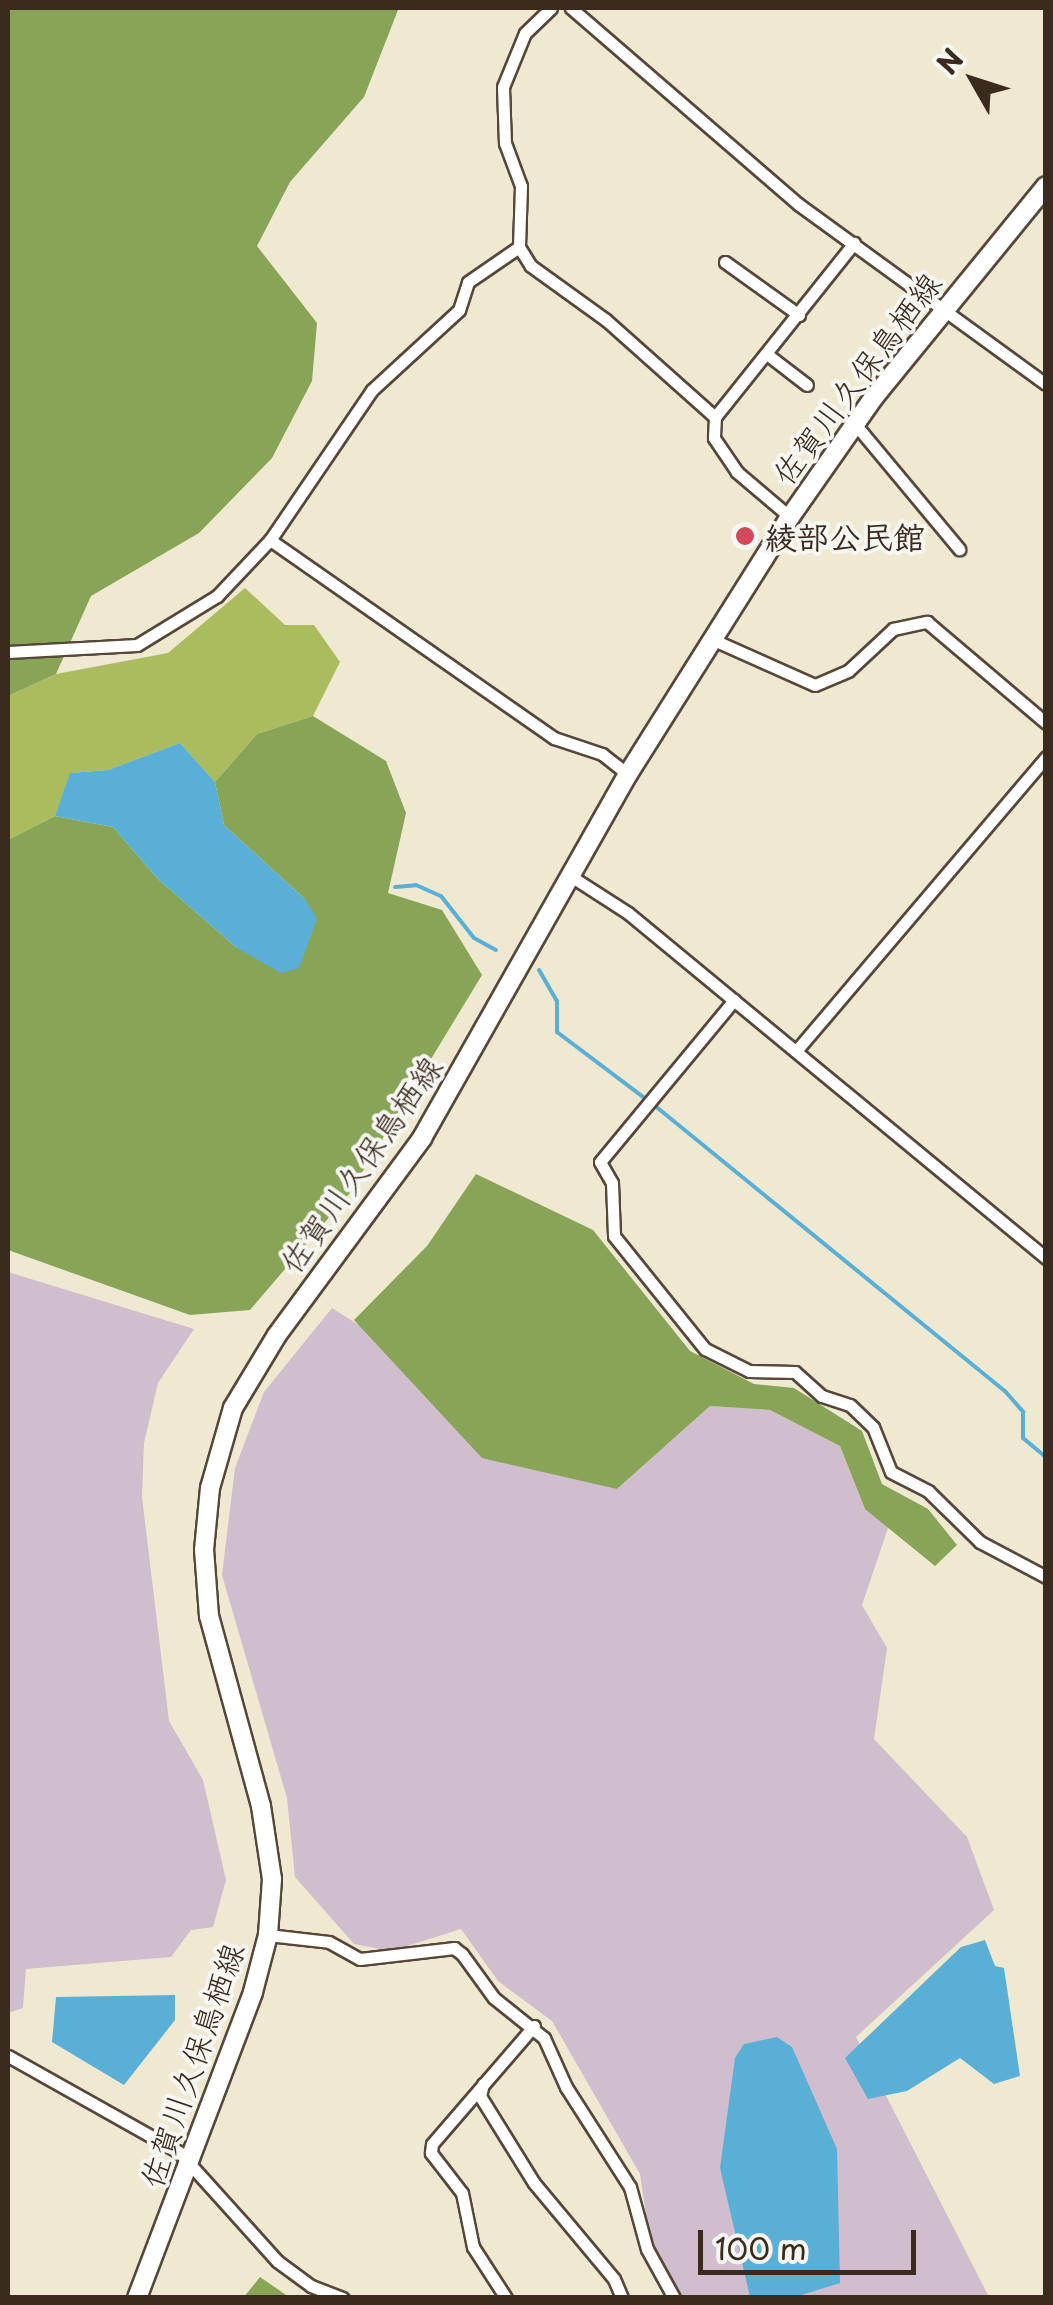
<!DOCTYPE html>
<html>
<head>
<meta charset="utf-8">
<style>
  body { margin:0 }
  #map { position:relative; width:1053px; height:2305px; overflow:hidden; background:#efe9d2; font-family:"Playpen Sans","Klee One",sans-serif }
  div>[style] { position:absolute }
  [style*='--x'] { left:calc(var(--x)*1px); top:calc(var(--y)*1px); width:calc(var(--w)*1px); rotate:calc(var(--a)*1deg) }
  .industrial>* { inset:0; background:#d0bdce }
  .green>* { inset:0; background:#abbc5f }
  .forest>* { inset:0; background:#88a456 }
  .water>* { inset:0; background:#5aafd6 }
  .stream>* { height:4px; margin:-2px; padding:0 2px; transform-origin:2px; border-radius:2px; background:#5aafd6 }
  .roads { filter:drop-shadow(2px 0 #564739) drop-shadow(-2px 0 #564739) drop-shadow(0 2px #564739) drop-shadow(0 -2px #564739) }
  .minor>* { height:11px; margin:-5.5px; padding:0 5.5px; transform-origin:5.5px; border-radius:5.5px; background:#fff }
  .primary>* { height:18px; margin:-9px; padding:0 9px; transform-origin:9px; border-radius:9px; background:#fff }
  .dots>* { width:28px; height:28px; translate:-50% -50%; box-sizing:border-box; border:5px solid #f6f6f2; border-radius:50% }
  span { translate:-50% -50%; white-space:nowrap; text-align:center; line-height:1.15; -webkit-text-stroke:8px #f6f6f2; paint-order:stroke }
  .street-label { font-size:32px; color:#3b2a1e }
  .poi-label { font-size:32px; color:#3b2a1e; font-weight:700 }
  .left { translate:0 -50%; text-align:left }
  .frame { position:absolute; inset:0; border:10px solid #3b2a1e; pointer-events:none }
  .north { position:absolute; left:923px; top:30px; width:100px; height:100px; -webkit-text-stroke:8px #f6f6f2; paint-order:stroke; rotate:309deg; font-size:28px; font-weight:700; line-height:40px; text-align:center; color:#3b2a1e }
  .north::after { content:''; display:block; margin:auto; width:35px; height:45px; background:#3b2a1e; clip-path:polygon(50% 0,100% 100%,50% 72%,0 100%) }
  .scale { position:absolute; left:698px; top:2230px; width:218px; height:45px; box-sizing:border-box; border:5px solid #3b2a1e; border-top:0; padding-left:12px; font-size:30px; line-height:35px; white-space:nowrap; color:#3b2a1e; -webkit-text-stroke:8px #f6f6f2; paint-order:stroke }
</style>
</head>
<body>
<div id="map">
  <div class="industrial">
    <i style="clip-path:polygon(8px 1272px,194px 1329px,158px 1383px,144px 1443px,142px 1497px,169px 1721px,203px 1780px,226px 1880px,213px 1927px,191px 1930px,171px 1957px,26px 1969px,23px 2008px,8px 2013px)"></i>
    <i style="clip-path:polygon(332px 1308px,617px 1489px,710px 1406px,770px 1410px,840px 1446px,865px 1509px,889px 1525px,862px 1605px,887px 1648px,874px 1739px,967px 1837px,994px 1910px,856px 2037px,989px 2297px,682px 2297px,650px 2241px,640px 2174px,552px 2021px,498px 1981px,461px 1929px,391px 1951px,354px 1944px,295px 1877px,287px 1798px,222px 1575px,235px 1468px,264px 1392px)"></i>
  </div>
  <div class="green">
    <i style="clip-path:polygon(245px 588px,285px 625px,314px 625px,340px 662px,313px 716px,257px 734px,215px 782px,180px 743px,108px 770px,71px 773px,55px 816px,8px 840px,8px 696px,56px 674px,168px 653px)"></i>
  </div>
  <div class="forest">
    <i style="clip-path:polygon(8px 8px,398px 10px,364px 97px,290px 182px,257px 246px,317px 323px,312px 381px,272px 458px,199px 533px,91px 596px,56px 674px,8px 696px)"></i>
    <i style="clip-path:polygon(313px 716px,386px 761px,406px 813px,388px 893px,442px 910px,482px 975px,349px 1194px,250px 1310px,190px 1315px,8px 1250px,8px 840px,55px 816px,113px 827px,158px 879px,237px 948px,305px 899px,224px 825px,215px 782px,257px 734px)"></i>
    <i style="clip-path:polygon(476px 1174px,593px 1230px,690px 1351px,754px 1384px,794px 1388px,862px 1431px,882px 1484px,928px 1509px,957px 1545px,935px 1566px,865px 1509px,840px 1446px,770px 1410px,710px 1406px,617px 1489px,482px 1458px,354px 1320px,427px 1246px)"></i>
    <i style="clip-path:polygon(260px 2277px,289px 2297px,244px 2297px)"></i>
  </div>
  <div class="water">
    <i style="clip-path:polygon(180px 743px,215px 782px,224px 825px,305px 899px,317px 919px,299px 968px,281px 973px,237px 948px,158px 879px,113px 827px,55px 816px,70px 773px,108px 770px)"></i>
    <i style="clip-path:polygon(985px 1940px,995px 1966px,1004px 1968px,1020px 2076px,994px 2084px,960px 2058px,907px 2091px,868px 2099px,845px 2058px,961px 1947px)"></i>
    <i style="clip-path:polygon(175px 1995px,175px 2020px,124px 2085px,52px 2042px,56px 1997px)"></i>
    <i style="clip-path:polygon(777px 2037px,792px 2047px,837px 2149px,840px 2283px,795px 2297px,750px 2297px,720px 2168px,735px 2058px,744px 2044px)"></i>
  </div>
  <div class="stream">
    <i style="--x:395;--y:887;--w:21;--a:-5"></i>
    <i style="--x:416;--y:885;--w:27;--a:24"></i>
    <i style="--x:441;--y:896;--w:53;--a:51.8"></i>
    <i style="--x:474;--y:938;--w:25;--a:29"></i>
    <i style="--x:539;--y:970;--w:36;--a:60"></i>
    <i style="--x:557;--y:1001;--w:31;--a:90"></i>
    <i style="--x:557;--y:1032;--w:111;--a:37"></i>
    <i style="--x:654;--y:1105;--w:453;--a:39.2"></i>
    <i style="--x:1005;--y:1391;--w:28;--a:49"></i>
    <i style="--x:1023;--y:1412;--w:26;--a:90"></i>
    <i style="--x:1023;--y:1438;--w:30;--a:40"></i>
  </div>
  <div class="roads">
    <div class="minor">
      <i style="--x:551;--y:8;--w:36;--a:136"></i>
      <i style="--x:525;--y:33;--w:58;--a:112.2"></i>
      <i style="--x:503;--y:87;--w:56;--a:88"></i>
      <i style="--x:505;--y:143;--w:46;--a:69.6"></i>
      <i style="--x:521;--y:186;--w:61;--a:91.9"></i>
      <i style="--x:519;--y:247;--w:22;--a:58"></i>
      <i style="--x:531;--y:266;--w:92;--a:35.8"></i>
      <i style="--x:606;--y:320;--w:146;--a:41.7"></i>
      <i style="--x:715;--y:417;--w:21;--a:93"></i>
      <i style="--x:714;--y:438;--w:41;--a:55.9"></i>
      <i style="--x:737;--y:472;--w:70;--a:40.3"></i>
      <i style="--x:571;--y:8;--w:300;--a:40.8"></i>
      <i style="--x:798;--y:204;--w:306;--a:36"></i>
      <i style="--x:725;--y:262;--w:91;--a:35.6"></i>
      <i style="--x:768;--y:355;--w:49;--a:37.6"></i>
      <i style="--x:715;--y:417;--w:223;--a:-51.4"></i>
      <i style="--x:855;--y:424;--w:163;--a:50.2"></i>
      <i style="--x:270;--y:540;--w:346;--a:34.9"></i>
      <i style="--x:554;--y:738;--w:51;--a:18.4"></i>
      <i style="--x:602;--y:754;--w:33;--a:38"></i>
      <i style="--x:716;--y:641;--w:108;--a:24"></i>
      <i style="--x:815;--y:685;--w:36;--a:-23"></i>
      <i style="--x:848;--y:671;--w:62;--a:-43"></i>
      <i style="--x:893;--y:629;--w:35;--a:-12"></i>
      <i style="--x:927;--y:622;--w:156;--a:40.3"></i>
      <i style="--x:8;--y:652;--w:129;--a:-3.1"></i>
      <i style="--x:137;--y:645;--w:94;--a:-31.5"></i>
      <i style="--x:217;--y:596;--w:77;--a:-46.6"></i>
      <i style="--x:270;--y:540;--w:181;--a:-55.8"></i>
      <i style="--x:372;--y:390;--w:118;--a:-42.6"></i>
      <i style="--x:459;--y:310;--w:29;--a:-72"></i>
      <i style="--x:468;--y:282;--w:62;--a:-34.5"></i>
      <i style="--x:569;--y:875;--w:70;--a:32.8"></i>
      <i style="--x:628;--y:913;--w:542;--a:39.53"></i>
      <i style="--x:734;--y:1000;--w:210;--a:129.6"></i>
      <i style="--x:600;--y:1162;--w:24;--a:60"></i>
      <i style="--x:612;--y:1183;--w:53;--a:87.8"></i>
      <i style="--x:614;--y:1236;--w:145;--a:51.2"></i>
      <i style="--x:705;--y:1349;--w:49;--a:26.6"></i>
      <i style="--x:749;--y:1371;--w:46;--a:1.2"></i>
      <i style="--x:795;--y:1372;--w:36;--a:42"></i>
      <i style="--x:822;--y:1396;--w:29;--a:18"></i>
      <i style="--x:850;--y:1405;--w:32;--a:44"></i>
      <i style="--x:873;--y:1427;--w:48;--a:68.2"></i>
      <i style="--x:891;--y:1472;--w:42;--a:27.2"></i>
      <i style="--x:928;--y:1491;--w:73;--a:44.4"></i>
      <i style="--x:980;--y:1542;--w:75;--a:27.9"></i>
      <i style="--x:796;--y:1051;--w:386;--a:-49.6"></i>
      <i style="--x:268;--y:1935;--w:61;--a:6.5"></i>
      <i style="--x:329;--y:1942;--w:35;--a:29"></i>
      <i style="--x:360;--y:1959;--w:95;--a:-6.7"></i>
      <i style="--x:454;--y:1948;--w:10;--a:37"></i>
      <i style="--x:462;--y:1954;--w:54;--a:54"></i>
      <i style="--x:494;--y:1998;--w:64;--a:38.7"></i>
      <i style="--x:544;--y:2038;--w:54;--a:65.8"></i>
      <i style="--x:566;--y:2087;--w:119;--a:57.4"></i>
      <i style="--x:630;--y:2187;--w:64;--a:74.7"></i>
      <i style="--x:647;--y:2249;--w:56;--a:61.1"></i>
      <i style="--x:8;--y:2056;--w:196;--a:29.3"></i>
      <i style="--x:179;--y:2152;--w:147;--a:48"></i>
      <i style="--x:277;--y:2261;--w:42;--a:36.3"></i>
      <i style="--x:311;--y:2286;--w:34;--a:21"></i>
      <i style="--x:483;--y:2084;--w:12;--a:104"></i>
      <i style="--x:480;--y:2096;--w:102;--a:58.2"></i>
      <i style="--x:534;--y:2183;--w:125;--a:50.2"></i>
      <i style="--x:614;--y:2279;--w:21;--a:67"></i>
      <i style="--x:506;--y:2298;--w:61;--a:-122.9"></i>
      <i style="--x:473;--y:2247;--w:55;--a:-101.5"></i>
      <i style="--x:462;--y:2193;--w:51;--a:-127.8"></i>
      <i style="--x:431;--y:2153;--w:9;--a:-84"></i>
      <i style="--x:432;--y:2144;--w:156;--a:-49.2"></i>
    </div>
    <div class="primary">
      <i style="--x:137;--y:2298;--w:327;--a:-69.2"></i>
      <i style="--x:253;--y:1992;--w:59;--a:-75.3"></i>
      <i style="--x:268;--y:1935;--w:56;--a:-85.9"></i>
      <i style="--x:272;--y:1879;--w:74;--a:-98.6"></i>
      <i style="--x:261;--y:1806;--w:197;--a:-105.3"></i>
      <i style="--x:209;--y:1616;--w:66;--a:-94.3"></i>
      <i style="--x:204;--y:1550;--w:62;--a:-84.5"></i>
      <i style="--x:210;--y:1488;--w:83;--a:-74"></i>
      <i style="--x:233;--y:1408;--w:85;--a:-58.9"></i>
      <i style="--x:277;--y:1335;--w:245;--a:-53.6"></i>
      <i style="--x:422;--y:1138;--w:418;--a:-60.5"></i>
      <i style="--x:628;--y:774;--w:304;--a:-57.8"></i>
      <i style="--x:790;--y:517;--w:146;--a:-55"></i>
      <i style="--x:874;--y:397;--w:272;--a:-50.8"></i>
    </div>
  </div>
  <div class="dots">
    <i style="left:745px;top:536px;background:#d1495b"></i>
  </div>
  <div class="street-label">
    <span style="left:856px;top:378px;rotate:-53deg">佐賀川久保鳥栖線</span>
    <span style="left:360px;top:1164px;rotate:-55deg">佐賀川久保鳥栖線</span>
    <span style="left:191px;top:2065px;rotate:-71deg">佐賀川久保鳥栖線</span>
  </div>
  <div class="poi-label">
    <span class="left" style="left:765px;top:536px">綾部公民館</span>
  </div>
  <div class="frame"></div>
  <div class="north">N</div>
  <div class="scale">100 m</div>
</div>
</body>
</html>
